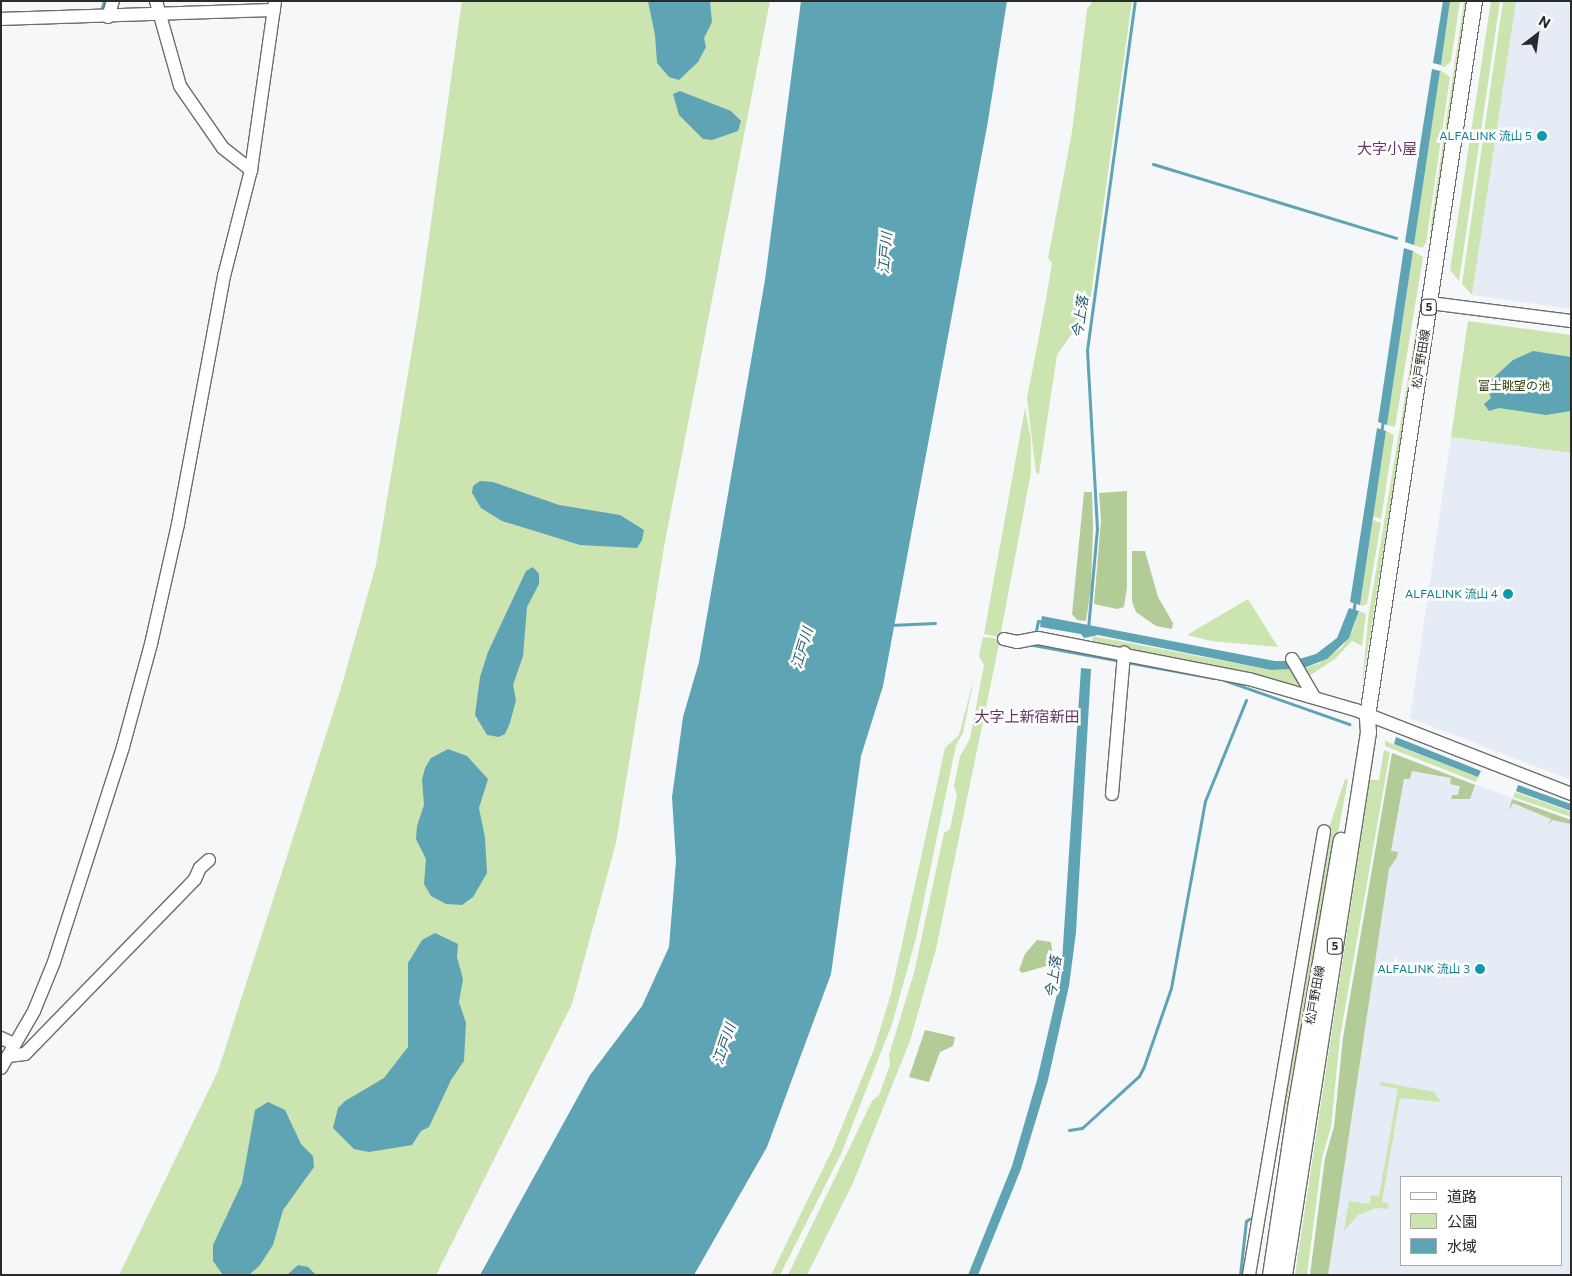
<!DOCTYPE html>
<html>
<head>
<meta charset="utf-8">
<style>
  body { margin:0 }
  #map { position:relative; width:1572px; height:1276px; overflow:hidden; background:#f5f7f9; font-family:Commissioner,"Noto Sans JP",sans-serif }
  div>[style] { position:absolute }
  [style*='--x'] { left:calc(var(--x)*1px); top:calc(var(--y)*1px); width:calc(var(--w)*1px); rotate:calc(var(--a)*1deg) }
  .built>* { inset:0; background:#e6ecf5 }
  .green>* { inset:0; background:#cce4b0 }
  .forest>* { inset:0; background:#b3cb97 }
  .water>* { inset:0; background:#5ea4b5 }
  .stream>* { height:3px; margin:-1.5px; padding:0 1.5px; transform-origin:1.5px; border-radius:1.5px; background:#5ea4b5 }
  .roads { filter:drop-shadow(1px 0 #6c6d6f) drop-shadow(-1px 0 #6c6d6f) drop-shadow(0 1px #6c6d6f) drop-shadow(0 -1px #6c6d6f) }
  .minor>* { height:12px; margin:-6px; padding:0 6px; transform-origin:6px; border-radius:6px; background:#fff }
  .major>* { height:15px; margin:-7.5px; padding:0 7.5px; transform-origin:7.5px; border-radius:7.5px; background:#fff }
  .dots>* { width:14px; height:14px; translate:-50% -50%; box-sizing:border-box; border:2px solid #fff; border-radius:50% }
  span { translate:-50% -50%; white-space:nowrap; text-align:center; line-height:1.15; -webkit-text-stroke:5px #fff; paint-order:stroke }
  .shield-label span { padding:1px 4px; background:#fff; border:1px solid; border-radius:4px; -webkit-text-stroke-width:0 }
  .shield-label { font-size:11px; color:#2a2a2b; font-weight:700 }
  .culture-label { font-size:12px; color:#0d838f }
  .right { translate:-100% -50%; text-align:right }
  .street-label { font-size:12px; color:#2a2a2b }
  .park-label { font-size:12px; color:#2d4209 }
  .water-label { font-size:14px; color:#225b69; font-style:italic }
  .quarter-label { font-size:15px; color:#673567 }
  .frame { position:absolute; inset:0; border:2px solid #2a2a2b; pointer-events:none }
  .legend { position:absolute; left:1400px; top:1176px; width:162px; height:90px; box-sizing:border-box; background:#fff; border:1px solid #aaa; margin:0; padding:6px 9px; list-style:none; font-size:15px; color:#2a2a2b }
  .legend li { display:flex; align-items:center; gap:10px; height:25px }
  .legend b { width:25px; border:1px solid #aaa }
  .north { position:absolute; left:1512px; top:10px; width:50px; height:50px; -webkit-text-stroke:4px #fff; paint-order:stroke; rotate:30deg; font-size:14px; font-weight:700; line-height:20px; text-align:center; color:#2a2a2b }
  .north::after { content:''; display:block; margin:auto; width:18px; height:22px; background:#2a2a2b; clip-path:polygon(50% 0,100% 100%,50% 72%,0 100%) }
</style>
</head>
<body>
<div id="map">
  <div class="built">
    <i style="clip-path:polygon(1516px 1px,1571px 1px,1571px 309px,1472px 295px)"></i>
    <i style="clip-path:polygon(1451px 437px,1571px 453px,1571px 780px,1410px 718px)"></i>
    <i style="clip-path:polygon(evenodd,1392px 753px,1571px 820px,1571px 1275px,1310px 1275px,1325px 1158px,1334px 1127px,1343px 1038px,1392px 753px,1401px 1177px,1561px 1177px,1561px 1265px,1401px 1265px,1401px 1177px)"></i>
  </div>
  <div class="green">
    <i style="clip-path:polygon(462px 1px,770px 1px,664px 547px,616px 843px,572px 1004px,436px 1275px,119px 1275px,218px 1071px,341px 688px,376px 565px,419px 308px)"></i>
    <i style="clip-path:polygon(1093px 1px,1132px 1px,1089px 309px,1057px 355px,1039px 474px,1036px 473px,1027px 398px,1045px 305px,1052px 263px,1048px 258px,1072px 132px,1087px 9px)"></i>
    <i style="clip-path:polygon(1450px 1px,1460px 1px,1451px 61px,1445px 67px,1441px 66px)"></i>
    <i style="clip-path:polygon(1464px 1px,1468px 1px,1430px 246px,1431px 223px)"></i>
    <i style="clip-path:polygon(1491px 1px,1500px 1px,1459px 281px,1450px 270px)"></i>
    <i style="clip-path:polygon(1503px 1px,1516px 1px,1472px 295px,1462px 284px)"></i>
    <i style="clip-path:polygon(1440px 70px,1450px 77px,1426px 243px,1422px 248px,1414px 245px)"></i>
    <i style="clip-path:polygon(1413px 251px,1423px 257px,1395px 427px,1387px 425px)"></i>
    <i style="clip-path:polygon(1428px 258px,1429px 259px,1362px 688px,1368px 619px)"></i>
    <i style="clip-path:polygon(1468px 321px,1571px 335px,1571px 453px,1451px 437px)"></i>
    <i style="clip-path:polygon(1025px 408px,1031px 440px,1031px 472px,1000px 637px,984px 634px)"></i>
    <i style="clip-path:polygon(1386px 431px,1394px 435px,1381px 519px,1373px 516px)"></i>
    <i style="clip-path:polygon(1373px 520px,1381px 523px,1367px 604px,1362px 606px,1360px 605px)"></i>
    <i style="clip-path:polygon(1248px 599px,1278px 647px,1211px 641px,1187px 635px)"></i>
    <i style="clip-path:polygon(1359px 611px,1366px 614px,1362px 646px,1352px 641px,1335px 659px,1306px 678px,1301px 669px,1320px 663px,1342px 647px,1353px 630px)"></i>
    <i style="clip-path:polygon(1093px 636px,1271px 670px,1296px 669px,1302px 682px,1293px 687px,1088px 642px,1092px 642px)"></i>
    <i style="clip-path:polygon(983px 637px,1000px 639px,936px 949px,910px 1041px,853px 1183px,807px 1275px,788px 1275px,872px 1101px,879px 1095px,890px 1065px,889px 1055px,914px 973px,944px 833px,950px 829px,957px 795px,954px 786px,960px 756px,970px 739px,984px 665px,979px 656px)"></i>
    <i style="clip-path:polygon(974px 678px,963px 733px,956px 745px,916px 938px,892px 1024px,841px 1154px,780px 1275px,771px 1275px,833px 1148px,874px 1049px,891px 994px,945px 748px,959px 735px)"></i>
    <i style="clip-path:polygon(1385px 741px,1478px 777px,1476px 782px,1385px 746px)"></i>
    <i style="clip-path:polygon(1384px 750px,1390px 752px,1340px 1037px,1331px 1127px,1322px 1158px,1307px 1275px,1295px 1275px,1370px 780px,1379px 780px)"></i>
    <i style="clip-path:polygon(1345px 779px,1348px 780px,1282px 1128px,1277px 1127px,1329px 828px)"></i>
    <i style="clip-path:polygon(1515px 792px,1571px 812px,1571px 817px,1513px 797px)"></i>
    <i style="clip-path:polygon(1382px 1082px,1434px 1092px,1441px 1102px,1400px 1098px,1382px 1202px,1389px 1204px,1388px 1209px,1376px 1208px,1358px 1215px,1344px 1231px,1349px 1201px,1369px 1204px,1371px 1195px,1379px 1196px,1398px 1089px,1378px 1085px)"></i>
  </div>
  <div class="forest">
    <i style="clip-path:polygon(1127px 491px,1127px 587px,1124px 607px,1117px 609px,1094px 604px,1101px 520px,1099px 493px)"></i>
    <i style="clip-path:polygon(1084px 492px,1092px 492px,1093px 527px,1091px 587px,1086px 621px,1077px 620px,1072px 614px)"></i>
    <i style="clip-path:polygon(1132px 551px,1145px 551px,1158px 597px,1173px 623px,1172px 629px,1156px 626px,1136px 612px,1132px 601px)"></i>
    <i style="clip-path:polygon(1392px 753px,1475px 785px,1470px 799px,1451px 799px,1452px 795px,1458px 795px,1460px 786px,1450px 784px,1451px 778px,1412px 771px,1410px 779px,1404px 779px,1391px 851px,1398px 852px,1397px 857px,1389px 869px,1328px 1275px,1310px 1275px,1325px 1158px,1334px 1127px,1343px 1038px)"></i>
    <i style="clip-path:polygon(1512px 799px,1571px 820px,1571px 824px,1552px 820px,1548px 826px,1551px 819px,1513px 803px,1509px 811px)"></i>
    <i style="clip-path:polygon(1037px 940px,1051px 942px,1053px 958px,1050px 965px,1022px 973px,1019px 970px,1025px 954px)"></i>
    <i style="clip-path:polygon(925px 1030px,955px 1037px,953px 1046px,940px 1052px,929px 1082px,909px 1077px)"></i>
  </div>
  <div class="water">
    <i style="clip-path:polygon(648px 1px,710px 1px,712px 22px,704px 38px,706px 47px,698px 62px,679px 80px,669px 77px,657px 63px,655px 35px)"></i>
    <i style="clip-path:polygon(801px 1px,1007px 1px,988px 121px,883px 686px,861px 756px,831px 974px,767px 1147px,694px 1275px,480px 1275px,590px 1075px,642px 1006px,669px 947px,676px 861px,672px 797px,683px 717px,699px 662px,765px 280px)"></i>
    <i style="clip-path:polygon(1443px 1px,1450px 1px,1441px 65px,1433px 63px)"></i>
    <i style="clip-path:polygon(1432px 69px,1440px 71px,1414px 245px,1405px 242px)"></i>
    <i style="clip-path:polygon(680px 91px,731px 111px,741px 121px,738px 131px,712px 140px,703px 139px,679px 115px,673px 94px)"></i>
    <i style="clip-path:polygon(1404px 248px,1413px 251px,1387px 425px,1378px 422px)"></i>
    <i style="clip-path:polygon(1533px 351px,1571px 357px,1571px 411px,1546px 415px,1499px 408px,1489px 411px,1484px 404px,1491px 398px,1488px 391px,1490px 381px,1513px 360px)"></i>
    <i style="clip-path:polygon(1377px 428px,1386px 431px,1360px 605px,1350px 602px)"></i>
    <i style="clip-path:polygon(480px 481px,493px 482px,559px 505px,620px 515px,644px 530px,642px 540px,637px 548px,580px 545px,502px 521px,481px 508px,472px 493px,473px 486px)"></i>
    <i style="clip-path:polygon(533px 567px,539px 574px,539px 584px,527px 607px,523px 656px,513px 685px,516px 700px,510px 723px,505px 734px,499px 737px,487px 735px,475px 715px,480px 677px,488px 652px,526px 571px)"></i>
    <i style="clip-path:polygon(1349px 608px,1359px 611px,1349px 638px,1327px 659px,1301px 669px,1296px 660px,1316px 654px,1337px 638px)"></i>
    <i style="clip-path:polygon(1042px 616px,1275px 661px,1290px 661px,1296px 669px,1271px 670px,1098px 635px,1084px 638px,1081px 634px,1040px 627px)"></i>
    <i style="clip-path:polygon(1081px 668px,1091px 669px,1076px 932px,1069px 986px,1048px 1080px,1021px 1169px,978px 1275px,968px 1275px,1012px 1166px,1037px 1080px,1061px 977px)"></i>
    <i style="clip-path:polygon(1396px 737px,1481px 771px,1478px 777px,1394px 744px)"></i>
    <i style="clip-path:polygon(448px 749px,467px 756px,488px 779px,479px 808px,485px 838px,487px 873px,473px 897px,462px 905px,446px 904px,431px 896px,424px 884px,426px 859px,416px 839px,417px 826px,424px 805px,422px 780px,425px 768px,431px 758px)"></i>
    <i style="clip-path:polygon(1518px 785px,1571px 804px,1571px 811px,1516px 791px)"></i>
    <i style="clip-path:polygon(435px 933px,458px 944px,457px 957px,463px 979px,459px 1002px,466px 1023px,464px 1061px,451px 1080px,429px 1127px,421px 1131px,412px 1145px,369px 1152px,354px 1149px,333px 1128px,338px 1108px,345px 1101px,384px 1078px,408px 1047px,408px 963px,422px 940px)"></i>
    <i style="clip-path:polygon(268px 1102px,285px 1110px,301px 1144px,313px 1156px,314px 1167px,283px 1210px,273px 1245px,260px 1265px,249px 1275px,223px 1275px,213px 1261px,213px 1245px,242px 1183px,255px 1110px)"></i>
    <i style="clip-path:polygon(298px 1265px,308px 1267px,316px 1275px,287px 1275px)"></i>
  </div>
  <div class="stream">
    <i style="--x:102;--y:7;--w:6;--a:-72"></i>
    <i style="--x:1153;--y:164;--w:254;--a:16.9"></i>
    <i style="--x:1381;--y:433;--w:13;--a:-81"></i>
    <i style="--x:1353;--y:613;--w:13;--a:-81"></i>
    <i style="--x:890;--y:625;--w:45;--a:-2.5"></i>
    <i style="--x:1088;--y:629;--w:100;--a:-84.9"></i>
    <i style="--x:1097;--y:529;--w:179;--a:-93.2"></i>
    <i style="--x:1087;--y:350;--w:352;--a:-82.2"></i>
    <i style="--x:1035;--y:636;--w:15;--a:-79"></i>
    <i style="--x:1038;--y:621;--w:6;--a:9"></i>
    <i style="--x:1034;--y:642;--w:3;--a:108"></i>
    <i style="--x:1033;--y:645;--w:88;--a:10.4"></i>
    <i style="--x:1126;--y:662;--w:88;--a:10.4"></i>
    <i style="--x:1224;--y:680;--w:133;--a:19.4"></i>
    <i style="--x:1069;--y:1130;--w:13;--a:-9"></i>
    <i style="--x:1082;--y:1128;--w:77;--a:-42.4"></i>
    <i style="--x:1139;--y:1076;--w:11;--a:-63"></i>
    <i style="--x:1144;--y:1066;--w:83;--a:-70.9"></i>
    <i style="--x:1171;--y:988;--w:190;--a:-79.7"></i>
    <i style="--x:1205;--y:801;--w:109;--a:-67.9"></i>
    <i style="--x:1240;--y:1275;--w:54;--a:-83.7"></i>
    <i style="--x:1246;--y:1221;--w:4;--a:-34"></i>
  </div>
  <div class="roads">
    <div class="minor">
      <i style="--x:156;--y:1;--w:88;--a:74.2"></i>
      <i style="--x:180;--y:86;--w:75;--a:55.3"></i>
      <i style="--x:223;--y:148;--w:36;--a:38"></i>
      <i style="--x:108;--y:17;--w:17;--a:-73"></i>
      <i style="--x:1;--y:19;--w:273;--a:-1.9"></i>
      <i style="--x:1430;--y:303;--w:142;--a:7.3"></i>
      <i style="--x:1004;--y:639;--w:13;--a:13"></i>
      <i style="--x:1017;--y:642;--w:21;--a:-11"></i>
      <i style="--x:1038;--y:638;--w:215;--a:11"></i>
      <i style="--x:1249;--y:679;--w:111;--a:16.2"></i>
      <i style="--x:1356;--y:710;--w:231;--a:21.3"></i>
      <i style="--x:1292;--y:659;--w:44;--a:59.9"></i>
      <i style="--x:1112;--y:794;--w:142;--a:-85.1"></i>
      <i style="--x:1;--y:1038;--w:14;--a:25"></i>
      <i style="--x:8;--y:1056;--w:17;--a:-7"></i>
      <i style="--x:25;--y:1054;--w:244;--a:-45.8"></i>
      <i style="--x:195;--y:879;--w:12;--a:-66"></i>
      <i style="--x:200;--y:868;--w:12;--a:-42"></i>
      <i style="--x:1;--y:1068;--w:66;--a:-59.9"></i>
      <i style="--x:34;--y:1011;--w:53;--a:-67.8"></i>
      <i style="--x:54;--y:962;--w:226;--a:-72.2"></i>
      <i style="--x:123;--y:747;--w:107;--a:-74.8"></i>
      <i style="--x:151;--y:644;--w:123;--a:-77.3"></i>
      <i style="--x:178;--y:524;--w:252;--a:-79.5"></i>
      <i style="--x:224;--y:276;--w:109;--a:-75.7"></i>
      <i style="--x:251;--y:170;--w:171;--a:-81.9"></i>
      <i style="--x:1249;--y:1275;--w:450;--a:-80.4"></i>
    </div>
    <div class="major">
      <i style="--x:1270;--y:1275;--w:175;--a:-81.5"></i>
      <i style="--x:1296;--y:1102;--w:266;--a:-80.3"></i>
      <i style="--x:1284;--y:1275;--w:549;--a:-81.21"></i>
      <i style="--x:1368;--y:732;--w:16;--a:-94"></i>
      <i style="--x:1367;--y:716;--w:723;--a:-81.49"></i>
    </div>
  </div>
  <div class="dots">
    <i style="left:1542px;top:136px;background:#0f9aa8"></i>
    <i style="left:1508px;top:594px;background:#0f9aa8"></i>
    <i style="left:1480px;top:969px;background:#0f9aa8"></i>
  </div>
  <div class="shield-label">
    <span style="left:1429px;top:307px">5</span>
    <span style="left:1335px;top:946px">5</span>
  </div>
  <div class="culture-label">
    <span class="right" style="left:1532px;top:136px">ALFALINK 流山 5</span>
    <span class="right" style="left:1498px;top:594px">ALFALINK 流山 4</span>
    <span class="right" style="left:1470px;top:969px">ALFALINK 流山 3</span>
  </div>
  <div class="street-label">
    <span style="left:1421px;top:359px;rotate:-81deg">松戸野田線</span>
    <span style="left:1315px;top:995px;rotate:-80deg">松戸野田線</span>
  </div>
  <div class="park-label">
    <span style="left:1514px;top:386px">富士眺望の池</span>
  </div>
  <div class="water-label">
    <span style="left:885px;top:253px;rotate:-85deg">江戸川</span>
    <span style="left:1080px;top:317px;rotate:-82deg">今上落</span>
    <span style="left:802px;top:648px;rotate:-73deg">江戸川</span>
    <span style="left:1053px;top:977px;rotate:-82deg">今上落</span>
    <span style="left:724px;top:1044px;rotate:-71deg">江戸川</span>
  </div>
  <div class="quarter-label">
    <span style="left:1387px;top:149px">大字小屋</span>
    <span style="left:1027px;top:717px">大字上新宿新田</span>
  </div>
  <div class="frame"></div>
  <ul class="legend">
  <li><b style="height:6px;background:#fff"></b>道路</li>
  <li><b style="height:14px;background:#cce4b0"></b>公園</li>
  <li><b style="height:14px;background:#5ea4b5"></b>水域</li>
  </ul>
  <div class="north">N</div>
</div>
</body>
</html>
